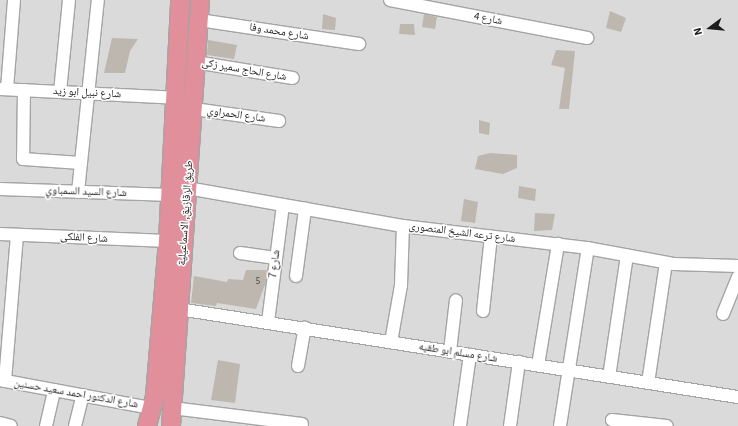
<!DOCTYPE html>
<html>
<head>
<meta charset="utf-8">
<style>
  body { margin:0 }
  #map { position:relative; width:738px; height:426px; overflow:hidden; background:#edebe3; font-family:"Source Sans 3","Noto Naskh Arabic",sans-serif }
  div>[style] { position:absolute }
  [style*='--x'] { left:calc(var(--x)*1px); top:calc(var(--y)*1px); width:calc(var(--w)*1px); rotate:calc(var(--a)*1deg) }
  .residential>* { inset:0; background:#dbdada }
  .building>* { inset:0; background:#beb7b0 }
  .roads { filter:drop-shadow(1px 0 #a4a4a4) drop-shadow(-1px 0 #a4a4a4) drop-shadow(0 1px #a4a4a4) drop-shadow(0 -1px #a4a4a4) }
  .minor>* { height:12px; margin:-6px; padding:0 6px; transform-origin:6px; border-radius:6px; background:#fff }
  .highway>* { height:18px; margin:-9px; padding:0 9px; transform-origin:9px; border-radius:9px; background:#e18f9a }
  span { translate:-50% -50%; white-space:nowrap; text-align:center; line-height:1.15; -webkit-text-stroke:3px #fff; paint-order:stroke }
  .number-label { font-size:9px; color:#454442 }
  .number-label span { -webkit-text-stroke-width:0 }
  .street-label { font-size:11px; color:#1d1d1d }
  .north { position:absolute; left:690px; top:8px; width:40px; height:40px; -webkit-text-stroke:3px #fff; paint-order:stroke; rotate:254deg; font-size:11px; font-weight:700; line-height:16px; text-align:center; color:#1d1d1d }
  .north::after { content:''; display:block; margin:auto; width:14px; height:18px; background:#1d1d1d; clip-path:polygon(50% 0,100% 100%,50% 72%,0 100%) }
</style>
</head>
<body>
<div id="map">
  <div class="residential">
    <i style="clip-path:polygon(0 0,738px 0,738px 426px,0 426px)"></i>
  </div>
  <div class="building">
    <i style="clip-path:polygon(610px 11px,626px 18px,621px 32px,606px 28px)"></i>
    <i style="clip-path:polygon(323px 14px,336px 18px,335px 30px,322px 29px)"></i>
    <i style="clip-path:polygon(424px 14px,437px 17px,435px 29px,422px 27px)"></i>
    <i style="clip-path:polygon(400px 24px,414px 24px,415px 35px,399px 34px)"></i>
    <i style="clip-path:polygon(112px 38px,138px 39px,130px 51px,125px 73px,104px 73px)"></i>
    <i style="clip-path:polygon(208px 40px,237px 45px,234px 59px,207px 55px)"></i>
    <i style="clip-path:polygon(556px 50px,575px 51px,569px 109px,559px 109px,565px 68px,551px 65px)"></i>
    <i style="clip-path:polygon(479px 120px,490px 123px,489px 135px,479px 133px)"></i>
    <i style="clip-path:polygon(490px 153px,517px 155px,517px 168px,503px 174px,475px 169px,478px 156px)"></i>
    <i style="clip-path:polygon(519px 186px,536px 189px,535px 201px,518px 198px)"></i>
    <i style="clip-path:polygon(464px 199px,478px 202px,475px 223px,461px 221px)"></i>
    <i style="clip-path:polygon(535px 213px,555px 214px,552px 230px,534px 231px)"></i>
    <i style="clip-path:polygon(246px 270px,267px 270px,266px 282px,256px 309px,217px 303px,216px 306px,191px 303px,194px 276px,227px 282px,228px 279px,243px 280px)"></i>
    <i style="clip-path:polygon(218px 360px,240px 364px,235px 403px,211px 400px)"></i>
  </div>
  <div class="roads">
    <div class="minor">
      <i style="--x:390;--y:0;--w:201;--a:10.9"></i>
      <i style="--x:199;--y:20;--w:162;--a:8.5"></i>
      <i style="--x:195;--y:62;--w:99;--a:9.3"></i>
      <i style="--x:0;--y:89;--w:175;--a:2.9"></i>
      <i style="--x:7;--y:89;--w:89;--a:-85.5"></i>
      <i style="--x:24;--y:90;--w:69;--a:90.8"></i>
      <i style="--x:23;--y:159;--w:58;--a:3.9"></i>
      <i style="--x:60;--y:92;--w:92;--a:-84.4"></i>
      <i style="--x:194;--y:109;--w:86;--a:8"></i>
      <i style="--x:187;--y:188;--w:219;--a:10"></i>
      <i style="--x:403;--y:226;--w:185;--a:6.8"></i>
      <i style="--x:587;--y:248;--w:88;--a:10.4"></i>
      <i style="--x:674;--y:264;--w:64;--a:1.8"></i>
      <i style="--x:0;--y:189;--w:171;--a:2"></i>
      <i style="--x:78;--y:192;--w:193;--a:-84.1"></i>
      <i style="--x:0;--y:234;--w:168;--a:2.4"></i>
      <i style="--x:240;--y:253;--w:36;--a:8"></i>
      <i style="--x:296;--y:276;--w:68;--a:-82.3"></i>
      <i style="--x:179;--y:309;--w:566;--a:8.95"></i>
      <i style="--x:483;--y:311;--w:75;--a:-83.9"></i>
      <i style="--x:723;--y:314;--w:40;--a:-68"></i>
      <i style="--x:268;--y:322;--w:118;--a:-82.7"></i>
      <i style="--x:391;--y:342;--w:58;--a:-80"></i>
      <i style="--x:401;--y:285;--w:59;--a:-88.1"></i>
      <i style="--x:450;--y:351;--w:51;--a:-83.3"></i>
      <i style="--x:538;--y:365;--w:123;--a:-80.6"></i>
      <i style="--x:298;--y:366;--w:39;--a:-80"></i>
      <i style="--x:609;--y:377;--w:123;--a:-81.6"></i>
      <i style="--x:0;--y:380;--w:154;--a:10.5"></i>
      <i style="--x:5;--y:381;--w:146;--a:-85.3"></i>
      <i style="--x:648;--y:383;--w:121;--a:-81.5"></i>
      <i style="--x:172;--y:408;--w:131;--a:7"></i>
      <i style="--x:612;--y:420;--w:55;--a:6.2"></i>
      <i style="--x:0;--y:423;--w:11;--a:15"></i>
      <i style="--x:46;--y:426;--w:37;--a:-77"></i>
      <i style="--x:75;--y:426;--w:32;--a:-76"></i>
      <i style="--x:460;--y:426;--w:72;--a:-82"></i>
      <i style="--x:510;--y:426;--w:65;--a:-82"></i>
      <i style="--x:560;--y:426;--w:180;--a:-81.1"></i>
    </div>
    <div class="highway">
      <i style="--x:147;--y:426;--w:31;--a:-75"></i>
      <i style="--x:155;--y:396;--w:156;--a:-85.2"></i>
      <i style="--x:168;--y:241;--w:241;--a:-87.1"></i>
      <i style="--x:171;--y:426;--w:427;--a:-86.1"></i>
    </div>
  </div>
  <div class="number-label">
    <span style="left:258px;top:282px">5</span>
  </div>
  <div class="street-label">
    <span style="left:488px;top:19px;rotate:11deg">شارع 4</span>
    <span style="left:279px;top:32px;rotate:9deg">شارع محمد وفا</span>
    <span style="left:244px;top:70px;rotate:10deg">شارع الحاج سمير زكى</span>
    <span style="left:87px;top:93px;rotate:3deg">شارع نبيل ابو زيد</span>
    <span style="left:236px;top:115px;rotate:8deg">شارع الحمراوي</span>
    <span style="left:86px;top:192px;rotate:2deg">شارع السيد السمباوي</span>
    <span style="left:186px;top:213px;rotate:-86deg">طريق الزقازيق, الاسماعيلية</span>
    <span style="left:462px;top:233px;rotate:7deg">شارع ترعه الشيخ المنصورى</span>
    <span style="left:84px;top:238px;rotate:3deg">شارع الفلكى</span>
    <span style="left:275px;top:264px;rotate:-83deg">شارع 7</span>
    <span style="left:458px;top:353px;rotate:9deg">شارع مسلم ابو طقيه</span>
    <span style="left:76px;top:394px;rotate:10deg">شارع الدكتور احمد سعيد حسنين</span>
  </div>
  <div class="north">N</div>
</div>
</body>
</html>
